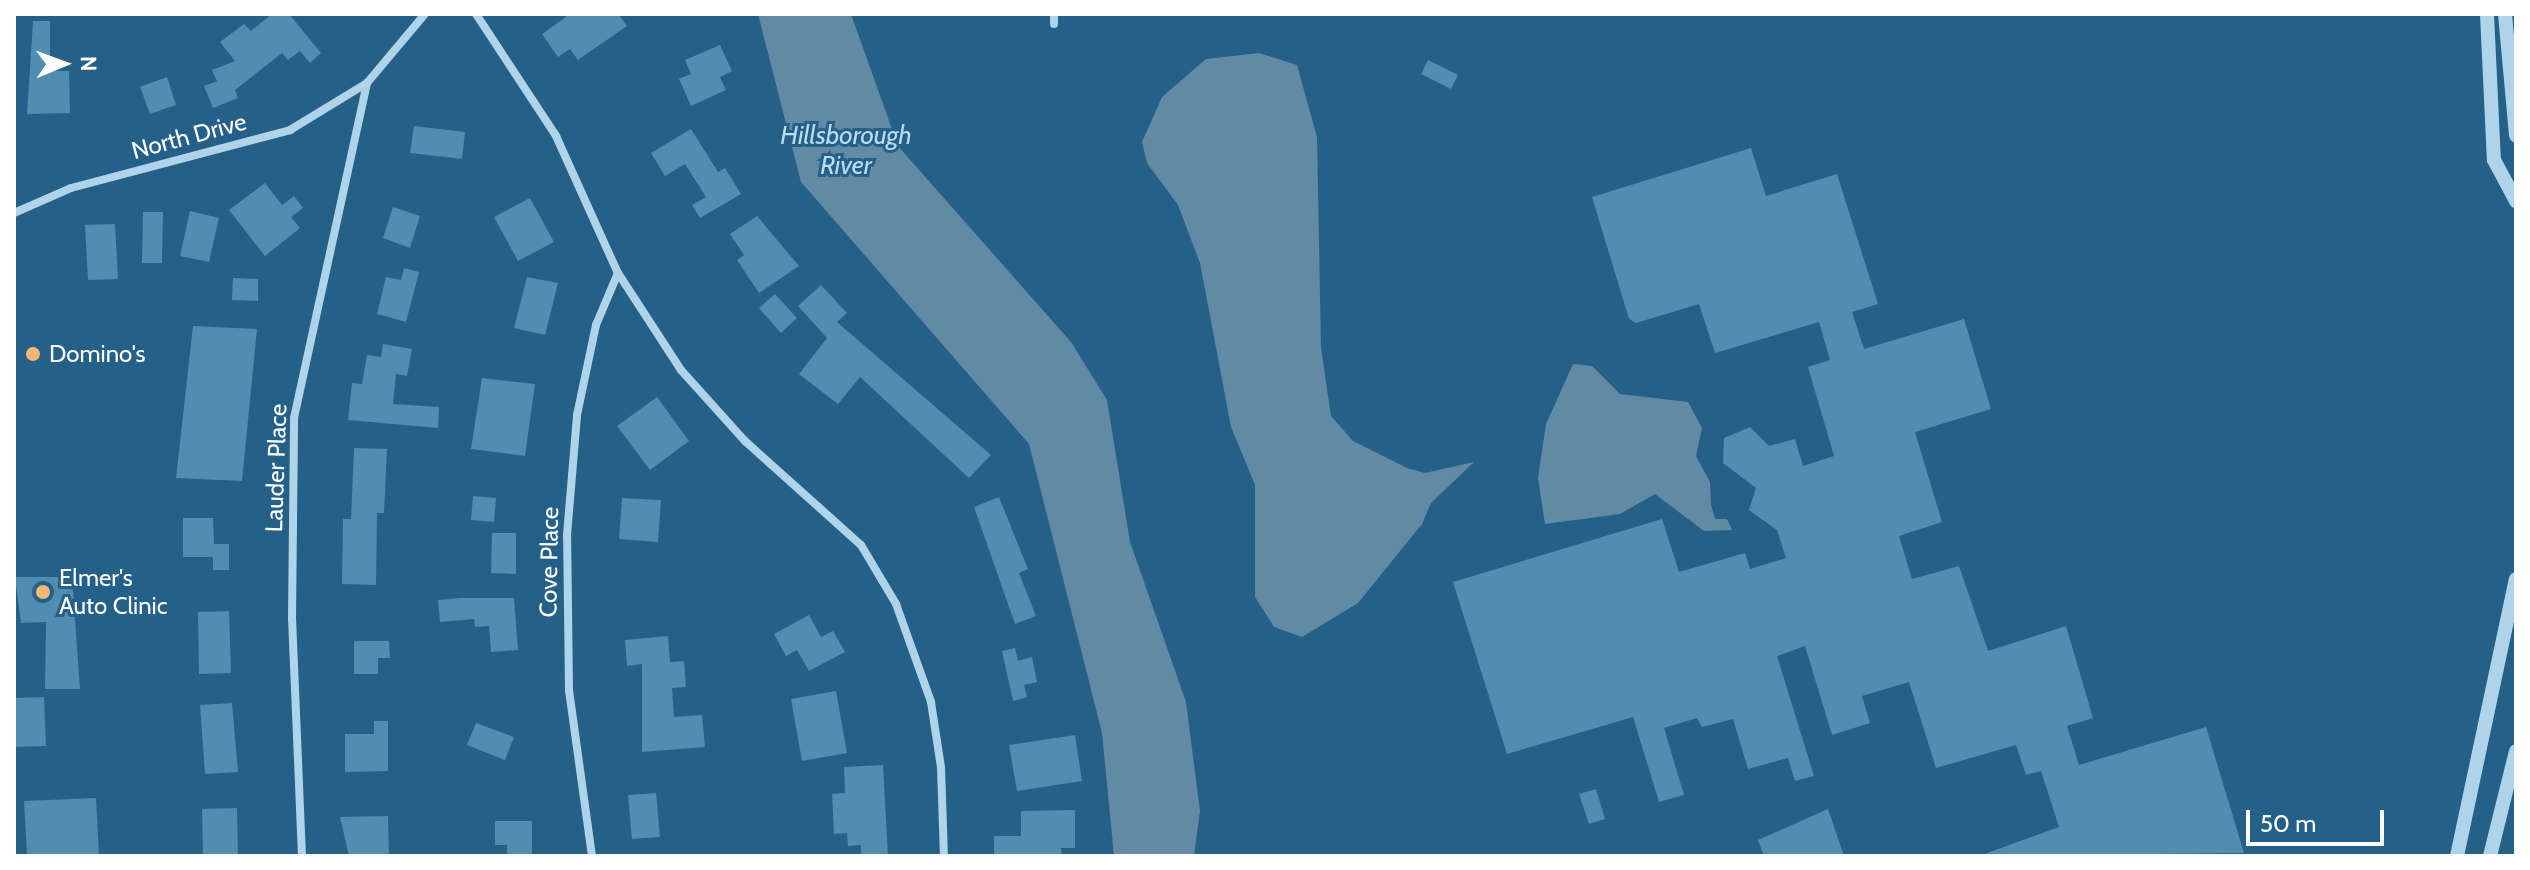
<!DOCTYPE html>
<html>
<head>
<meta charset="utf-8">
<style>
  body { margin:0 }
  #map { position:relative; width:2530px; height:870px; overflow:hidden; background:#246087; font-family:Cabin,sans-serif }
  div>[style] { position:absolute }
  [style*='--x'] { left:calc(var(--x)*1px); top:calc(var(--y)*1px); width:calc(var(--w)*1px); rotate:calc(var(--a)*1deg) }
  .water>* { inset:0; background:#628aa4 }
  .building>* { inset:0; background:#518cb1 }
  .minor>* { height:8px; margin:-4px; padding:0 4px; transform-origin:4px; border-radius:4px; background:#afd3e9 }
  .tertiary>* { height:14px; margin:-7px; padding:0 7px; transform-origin:7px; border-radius:7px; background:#afd3e9 }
  .dots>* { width:22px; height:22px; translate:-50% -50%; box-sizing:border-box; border:4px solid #246087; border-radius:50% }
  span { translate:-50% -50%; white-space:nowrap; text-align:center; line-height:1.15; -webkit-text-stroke:6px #246087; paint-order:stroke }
  .street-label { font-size:24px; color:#fff }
  .poi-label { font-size:24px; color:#fff }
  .left { translate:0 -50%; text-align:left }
  .water-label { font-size:26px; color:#bbdcf0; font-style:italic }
  .frame { position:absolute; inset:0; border:16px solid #fff; pointer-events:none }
  .north { position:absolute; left:24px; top:24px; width:80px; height:80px; -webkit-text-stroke:6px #246087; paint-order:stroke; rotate:89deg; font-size:22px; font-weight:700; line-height:32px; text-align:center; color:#fff }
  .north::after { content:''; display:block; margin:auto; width:28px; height:36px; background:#fff; clip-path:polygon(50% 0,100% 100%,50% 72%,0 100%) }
  .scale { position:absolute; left:2246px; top:810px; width:138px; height:36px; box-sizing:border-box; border:4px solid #fff; border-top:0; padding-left:10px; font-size:24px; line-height:28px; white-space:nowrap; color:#fff; -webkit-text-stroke:6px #246087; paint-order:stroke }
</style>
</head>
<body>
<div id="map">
  <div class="water">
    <i style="clip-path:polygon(758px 14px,851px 14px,898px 146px,1071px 342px,1107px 400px,1130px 542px,1186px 702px,1200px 811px,1194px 856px,1114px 856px,1102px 733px,1029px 444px,801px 182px)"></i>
    <i style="clip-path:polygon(1259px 53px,1297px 65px,1317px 137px,1321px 348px,1331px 416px,1353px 441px,1407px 468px,1425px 473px,1474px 462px,1431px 503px,1422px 524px,1358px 603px,1302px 637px,1274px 627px,1255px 597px,1255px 485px,1231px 427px,1200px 263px,1178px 205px,1147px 163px,1142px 142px,1162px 97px,1206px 59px)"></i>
    <i style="clip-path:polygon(1573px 364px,1592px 366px,1620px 394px,1688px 402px,1702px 428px,1696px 456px,1710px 482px,1711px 505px,1715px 519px,1727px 519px,1732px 530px,1704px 531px,1655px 494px,1620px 514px,1545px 524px,1538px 478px,1546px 424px)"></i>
  </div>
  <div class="building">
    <i style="clip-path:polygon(272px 14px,289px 14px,321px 53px,310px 63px,300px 51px,288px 60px,282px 53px,235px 90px,238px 98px,213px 108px,204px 86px,217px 81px,212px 70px,235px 61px,220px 42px,244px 24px,251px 31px)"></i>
    <i style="clip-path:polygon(570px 14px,618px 14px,627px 26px,578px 60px,570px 49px,558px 57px,542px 34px)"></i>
    <i style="clip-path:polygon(33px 21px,50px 21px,50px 71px,69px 71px,70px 113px,27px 114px)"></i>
    <i style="clip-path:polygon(720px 45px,732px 71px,720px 77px,726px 90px,691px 106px,679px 79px,691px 74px,685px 60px)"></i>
    <i style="clip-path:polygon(1428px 60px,1458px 75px,1451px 89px,1421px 74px)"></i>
    <i style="clip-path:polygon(167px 77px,176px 105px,150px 114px,140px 87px)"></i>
    <i style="clip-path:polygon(414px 126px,465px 132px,462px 159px,410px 153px)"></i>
    <i style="clip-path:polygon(691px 129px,718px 172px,725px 168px,741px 194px,700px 218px,692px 205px,706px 197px,685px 164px,665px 176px,651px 153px)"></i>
    <i style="clip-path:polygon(1751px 148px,1766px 196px,1837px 174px,1878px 304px,1852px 312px,1864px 349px,1964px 319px,1991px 409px,1915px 432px,1942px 522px,1899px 536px,1912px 579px,1959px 566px,1988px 651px,2066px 626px,2093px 718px,2067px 726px,2079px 765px,2206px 727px,2244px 853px,1979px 856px,2059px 827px,2041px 771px,2026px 775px,2016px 745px,1936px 768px,1909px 682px,1862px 696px,1870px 723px,1832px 735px,1805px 646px,1777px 656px,1814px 776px,1795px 781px,1788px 758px,1748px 769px,1733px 719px,1702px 727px,1697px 718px,1664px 728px,1684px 795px,1659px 802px,1633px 717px,1507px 754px,1453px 582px,1662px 519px,1679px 572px,1745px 553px,1750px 569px,1786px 558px,1777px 530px,1749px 510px,1756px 488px,1723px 463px,1724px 438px,1750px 427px,1769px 446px,1795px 439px,1803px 466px,1834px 456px,1808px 367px,1830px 360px,1819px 322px,1715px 353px,1699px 304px,1636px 323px,1629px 319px,1592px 197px)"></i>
    <i style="clip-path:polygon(265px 183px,282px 205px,294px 196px,303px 208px,291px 217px,300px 228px,265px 256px,229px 210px)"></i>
    <i style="clip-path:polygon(530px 198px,554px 242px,518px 261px,494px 217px)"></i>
    <i style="clip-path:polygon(393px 207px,420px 216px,410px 248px,383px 238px)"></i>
    <i style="clip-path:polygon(190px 211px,219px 218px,209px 262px,180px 256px)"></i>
    <i style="clip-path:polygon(143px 212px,163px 212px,162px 263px,142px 263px)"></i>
    <i style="clip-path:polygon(757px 216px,799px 266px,759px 293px,737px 260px,744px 255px,730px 234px)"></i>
    <i style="clip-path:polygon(115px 224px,118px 279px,88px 280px,85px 225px)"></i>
    <i style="clip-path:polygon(404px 268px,419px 272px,406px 322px,377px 314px,386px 277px,401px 280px)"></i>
    <i style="clip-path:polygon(527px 277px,558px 283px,545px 335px,514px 328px)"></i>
    <i style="clip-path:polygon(233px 278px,258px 279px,258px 301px,232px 300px)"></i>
    <i style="clip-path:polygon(821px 285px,847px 313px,837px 322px,991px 455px,969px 478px,860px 377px,838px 404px,799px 374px,827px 338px,798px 306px)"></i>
    <i style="clip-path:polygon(775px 294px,797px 318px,781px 333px,759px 308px)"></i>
    <i style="clip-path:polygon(193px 326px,257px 329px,242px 481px,176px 478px)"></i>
    <i style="clip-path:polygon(383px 344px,412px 349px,407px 376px,396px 374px,393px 404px,439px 407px,438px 428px,348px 420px,352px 383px,362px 384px,367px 355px,381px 357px)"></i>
    <i style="clip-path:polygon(482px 378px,535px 384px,525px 456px,471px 449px)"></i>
    <i style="clip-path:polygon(657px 397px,689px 441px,650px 470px,617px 426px)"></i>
    <i style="clip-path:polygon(354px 448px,387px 449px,384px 513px,377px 513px,376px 585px,342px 584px,343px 519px,351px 519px)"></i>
    <i style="clip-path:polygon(473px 496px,496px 498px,494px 522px,471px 520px)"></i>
    <i style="clip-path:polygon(999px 497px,1028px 569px,1019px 573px,1036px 616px,1015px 624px,974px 507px)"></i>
    <i style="clip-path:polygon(622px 498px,661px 500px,658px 542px,619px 539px)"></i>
    <i style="clip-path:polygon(183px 518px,213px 518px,214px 544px,229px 544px,229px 570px,213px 570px,213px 557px,183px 557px)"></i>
    <i style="clip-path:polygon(492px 533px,516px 533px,516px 574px,491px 573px)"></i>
    <i style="clip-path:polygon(15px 577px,72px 577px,80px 689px,45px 689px,46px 622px,21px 623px)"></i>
    <i style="clip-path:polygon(461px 598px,514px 598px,518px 650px,491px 652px,489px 626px,475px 627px,474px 619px,440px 622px,438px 600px)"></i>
    <i style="clip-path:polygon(229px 611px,231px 673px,199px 674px,198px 612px)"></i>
    <i style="clip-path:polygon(809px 615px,821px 637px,833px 631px,845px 652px,809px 671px,797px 650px,786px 656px,774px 634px)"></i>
    <i style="clip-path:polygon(668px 636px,670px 662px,684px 661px,686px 687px,672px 688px,674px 717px,702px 715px,705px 747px,642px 752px,642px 664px,627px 666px,625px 640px)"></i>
    <i style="clip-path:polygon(354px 641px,389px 641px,390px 658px,378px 658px,378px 674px,354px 674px)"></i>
    <i style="clip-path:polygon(1015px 648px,1018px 661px,1032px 657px,1037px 682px,1024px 685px,1027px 697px,1013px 701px,1002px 651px)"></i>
    <i style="clip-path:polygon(836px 691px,847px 753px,802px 761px,791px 699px)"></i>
    <i style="clip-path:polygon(44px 697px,46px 746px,14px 747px,14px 698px)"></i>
    <i style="clip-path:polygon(232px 703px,238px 772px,205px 774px,200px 705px)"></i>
    <i style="clip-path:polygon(374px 721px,388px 721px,388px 771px,345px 772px,345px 734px,374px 734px)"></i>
    <i style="clip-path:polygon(476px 723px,514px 737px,505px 760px,467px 745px)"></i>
    <i style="clip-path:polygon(1075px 735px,1082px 781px,1017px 791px,1009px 745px)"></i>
    <i style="clip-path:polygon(883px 765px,888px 856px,861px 856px,861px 845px,848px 846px,847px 833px,834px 834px,832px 794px,845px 793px,844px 767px)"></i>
    <i style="clip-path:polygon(1596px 789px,1605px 819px,1589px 824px,1579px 794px)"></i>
    <i style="clip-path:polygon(656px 793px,660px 837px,632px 839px,628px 795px)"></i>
    <i style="clip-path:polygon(96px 798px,99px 856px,27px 856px,24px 801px)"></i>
    <i style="clip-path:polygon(237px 808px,238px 856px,203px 856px,202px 809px)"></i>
    <i style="clip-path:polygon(1828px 809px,1844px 856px,1764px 856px,1758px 840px)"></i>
    <i style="clip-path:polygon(1075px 810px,1075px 848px,1061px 848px,1062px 856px,994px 856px,994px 836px,1021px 836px,1021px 811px)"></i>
    <i style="clip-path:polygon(388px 816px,389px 856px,349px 856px,340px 817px)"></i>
    <i style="clip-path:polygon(495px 821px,532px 821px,532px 856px,507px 856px,507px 845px,495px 845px)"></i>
  </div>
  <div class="minor">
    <i style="--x:476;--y:14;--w:146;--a:56.7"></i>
    <i style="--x:556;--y:136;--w:150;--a:65.7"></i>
    <i style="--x:618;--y:273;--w:116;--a:57"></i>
    <i style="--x:681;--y:370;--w:96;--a:48"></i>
    <i style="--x:745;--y:441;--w:156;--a:41.9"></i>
    <i style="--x:861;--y:545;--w:69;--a:59.3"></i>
    <i style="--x:896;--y:604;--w:104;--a:70.3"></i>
    <i style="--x:931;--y:702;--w:66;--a:81.3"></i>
    <i style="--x:941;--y:767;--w:89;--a:88.1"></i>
    <i style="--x:1054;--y:14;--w:10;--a:90"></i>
    <i style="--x:14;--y:213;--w:62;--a:-23.7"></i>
    <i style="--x:71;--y:188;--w:227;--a:-14.8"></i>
    <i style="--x:290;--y:130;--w:90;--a:-31.4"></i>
    <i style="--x:302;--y:856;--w:237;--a:-92.4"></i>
    <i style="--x:292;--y:619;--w:201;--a:-89.4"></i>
    <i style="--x:294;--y:418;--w:343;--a:-77.7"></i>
    <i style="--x:367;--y:83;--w:90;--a:-50"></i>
    <i style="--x:592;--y:856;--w:168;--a:-97.9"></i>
    <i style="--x:569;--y:690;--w:155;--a:-90.7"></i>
    <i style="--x:567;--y:535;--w:120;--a:-85.2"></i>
    <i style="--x:577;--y:415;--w:92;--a:-78.1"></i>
    <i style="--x:596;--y:325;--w:56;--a:-67.1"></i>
  </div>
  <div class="tertiary">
    <i style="--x:2487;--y:14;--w:146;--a:87.3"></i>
    <i style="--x:2494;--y:160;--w:47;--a:61.8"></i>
    <i style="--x:2505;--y:14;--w:122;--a:84.8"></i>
    <i style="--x:2457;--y:856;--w:283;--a:-78"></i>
    <i style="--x:2490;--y:856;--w:108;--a:-76.1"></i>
  </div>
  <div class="dots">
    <i style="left:33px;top:354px;background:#f3b973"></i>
    <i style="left:43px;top:592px;background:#f3b973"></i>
  </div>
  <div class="street-label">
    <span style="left:189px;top:136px;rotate:-15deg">North Drive</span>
    <span style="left:276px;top:468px;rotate:-88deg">Lauder Place</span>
    <span style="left:549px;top:562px;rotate:-89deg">Cove Place</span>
  </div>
  <div class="poi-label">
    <span class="left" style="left:49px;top:354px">Domino's</span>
    <span class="left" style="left:59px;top:592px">Elmer's<br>Auto Clinic</span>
  </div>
  <div class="water-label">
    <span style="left:846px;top:151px">Hillsborough<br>River</span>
  </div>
  <div class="frame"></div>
  <div class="north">N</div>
  <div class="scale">50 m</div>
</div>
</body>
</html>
